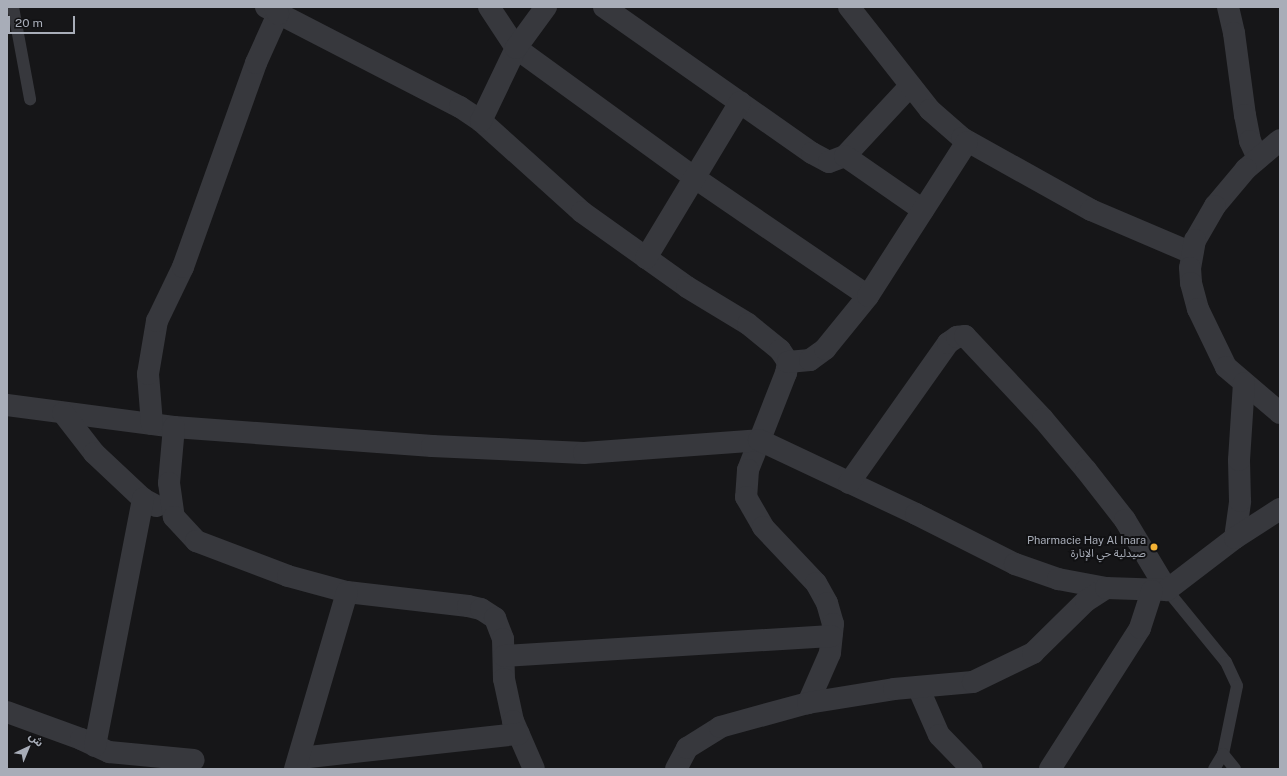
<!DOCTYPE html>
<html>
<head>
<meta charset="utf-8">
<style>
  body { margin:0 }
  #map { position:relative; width:1287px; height:776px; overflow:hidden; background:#161618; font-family:"Public Sans","Noto Sans Arabic",sans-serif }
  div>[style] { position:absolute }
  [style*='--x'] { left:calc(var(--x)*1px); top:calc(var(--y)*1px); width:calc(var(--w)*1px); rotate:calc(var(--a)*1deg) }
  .service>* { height:12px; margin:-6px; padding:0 6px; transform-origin:6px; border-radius:6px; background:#37383d }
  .minor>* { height:22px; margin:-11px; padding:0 11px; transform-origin:11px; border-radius:11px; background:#37383d }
  .dots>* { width:11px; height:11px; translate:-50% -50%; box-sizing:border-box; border:2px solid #111113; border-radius:50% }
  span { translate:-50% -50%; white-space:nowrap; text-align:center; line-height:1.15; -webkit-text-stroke:4px #111113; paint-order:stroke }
  .poi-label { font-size:11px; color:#a8adb8 }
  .right { translate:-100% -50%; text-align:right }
  .frame { position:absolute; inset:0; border:8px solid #a8adb8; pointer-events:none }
  .north { position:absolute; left:8px; top:728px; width:40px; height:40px; -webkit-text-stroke:3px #111113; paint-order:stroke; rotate:44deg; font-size:11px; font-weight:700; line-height:16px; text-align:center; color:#a8adb8 }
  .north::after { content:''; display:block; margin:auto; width:14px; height:18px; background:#a8adb8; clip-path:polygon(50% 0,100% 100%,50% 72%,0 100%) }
  .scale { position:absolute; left:8px; top:16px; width:67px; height:18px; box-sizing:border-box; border:2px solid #a8adb8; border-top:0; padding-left:5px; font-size:12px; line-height:14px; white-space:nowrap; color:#a8adb8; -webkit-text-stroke:3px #111113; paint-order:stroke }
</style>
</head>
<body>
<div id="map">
  <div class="service">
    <i style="--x:13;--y:7;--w:94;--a:79.5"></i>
    <i style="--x:1167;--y:590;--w:93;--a:50.7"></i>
    <i style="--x:1226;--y:662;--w:26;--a:65"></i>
    <i style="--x:1237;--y:686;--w:69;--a:101.6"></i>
    <i style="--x:1223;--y:754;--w:17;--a:121"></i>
    <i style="--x:1223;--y:754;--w:19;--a:51"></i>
  </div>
  <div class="minor">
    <i style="--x:266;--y:7;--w:218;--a:27.3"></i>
    <i style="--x:460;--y:107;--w:25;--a:34"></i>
    <i style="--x:481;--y:121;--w:136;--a:42"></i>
    <i style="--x:582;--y:212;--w:129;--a:35.5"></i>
    <i style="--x:687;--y:287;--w:71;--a:31.2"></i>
    <i style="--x:748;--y:324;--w:41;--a:39.1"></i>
    <i style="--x:780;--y:350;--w:14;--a:56"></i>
    <i style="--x:788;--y:362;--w:11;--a:100"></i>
    <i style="--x:786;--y:373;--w:104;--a:111.4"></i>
    <i style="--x:748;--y:470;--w:27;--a:94"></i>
    <i style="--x:746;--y:497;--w:34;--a:60"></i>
    <i style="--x:763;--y:527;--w:77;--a:46.6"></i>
    <i style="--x:816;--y:583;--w:23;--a:61"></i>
    <i style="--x:827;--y:603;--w:22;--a:74"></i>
    <i style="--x:833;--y:624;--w:29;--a:96"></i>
    <i style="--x:830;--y:653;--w:55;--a:113.7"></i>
    <i style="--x:489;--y:7;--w:49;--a:56.6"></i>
    <i style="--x:516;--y:48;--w:221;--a:36"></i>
    <i style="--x:695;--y:178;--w:209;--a:34.3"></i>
    <i style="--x:604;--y:7;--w:254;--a:35.1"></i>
    <i style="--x:812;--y:153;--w:19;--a:28"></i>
    <i style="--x:829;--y:162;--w:17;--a:-21"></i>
    <i style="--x:845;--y:156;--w:96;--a:-47.1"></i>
    <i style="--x:849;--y:7;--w:131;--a:51.8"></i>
    <i style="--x:930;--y:110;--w:43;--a:41.2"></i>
    <i style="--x:962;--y:138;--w:148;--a:29.2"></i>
    <i style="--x:1091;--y:210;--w:110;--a:23.1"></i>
    <i style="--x:1228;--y:7;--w:27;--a:77"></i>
    <i style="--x:1234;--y:33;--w:83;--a:82.4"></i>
    <i style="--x:1245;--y:115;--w:26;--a:79"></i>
    <i style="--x:1250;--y:141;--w:19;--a:65"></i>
    <i style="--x:481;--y:121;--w:81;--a:-64.4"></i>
    <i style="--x:516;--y:48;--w:51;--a:-53.8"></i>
    <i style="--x:1280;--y:140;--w:45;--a:139.5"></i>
    <i style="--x:1246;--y:169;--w:48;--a:130"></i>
    <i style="--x:1215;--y:206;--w:39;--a:120"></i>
    <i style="--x:1195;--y:240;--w:28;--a:100"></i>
    <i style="--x:1190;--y:268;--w:15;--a:86"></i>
    <i style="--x:1191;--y:283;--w:27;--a:75"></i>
    <i style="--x:1198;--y:309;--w:64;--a:64.2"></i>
    <i style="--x:1226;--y:367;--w:71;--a:40.4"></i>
    <i style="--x:845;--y:156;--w:95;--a:34.7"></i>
    <i style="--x:646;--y:258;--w:182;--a:-58.9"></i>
    <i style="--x:788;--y:362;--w:22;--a:-5"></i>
    <i style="--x:810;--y:360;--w:19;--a:-36"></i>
    <i style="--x:825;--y:349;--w:68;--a:-50.9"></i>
    <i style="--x:868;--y:296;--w:183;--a:-57.3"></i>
    <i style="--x:7;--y:405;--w:168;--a:7.5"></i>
    <i style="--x:174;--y:427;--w:259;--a:4.2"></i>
    <i style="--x:432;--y:446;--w:152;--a:2.6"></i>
    <i style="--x:584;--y:453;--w:175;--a:-4.2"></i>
    <i style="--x:759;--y:440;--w:174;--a:25.2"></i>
    <i style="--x:916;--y:514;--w:111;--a:26.8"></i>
    <i style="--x:1015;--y:564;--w:46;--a:19.2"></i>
    <i style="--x:1058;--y:579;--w:49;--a:10.6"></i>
    <i style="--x:63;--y:413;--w:51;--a:52.2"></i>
    <i style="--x:94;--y:453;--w:67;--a:43.2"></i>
    <i style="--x:143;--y:499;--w:15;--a:28"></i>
    <i style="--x:152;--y:424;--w:50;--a:-94.6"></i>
    <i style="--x:148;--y:374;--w:54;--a:-80.4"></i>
    <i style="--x:157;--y:321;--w:60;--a:-64.3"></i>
    <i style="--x:183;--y:267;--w:217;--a:-70.3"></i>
    <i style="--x:256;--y:63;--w:54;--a:-65.8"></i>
    <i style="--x:278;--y:14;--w:8;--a:-113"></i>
    <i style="--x:174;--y:427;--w:56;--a:95.1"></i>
    <i style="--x:169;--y:483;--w:34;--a:82"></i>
    <i style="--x:174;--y:517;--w:33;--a:47"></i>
    <i style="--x:196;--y:541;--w:98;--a:20.8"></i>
    <i style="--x:288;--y:576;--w:61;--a:15.2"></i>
    <i style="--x:347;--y:592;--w:122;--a:6.6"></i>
    <i style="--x:468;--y:606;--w:13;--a:13"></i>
    <i style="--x:481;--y:609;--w:17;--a:33"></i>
    <i style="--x:495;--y:618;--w:22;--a:69"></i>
    <i style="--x:503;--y:639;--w:40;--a:88.6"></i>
    <i style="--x:504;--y:679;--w:43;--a:77.9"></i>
    <i style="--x:513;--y:721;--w:52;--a:66.4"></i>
    <i style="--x:849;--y:483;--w:171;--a:-54.7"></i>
    <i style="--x:948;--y:343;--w:11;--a:-34"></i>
    <i style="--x:957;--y:337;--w:8;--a:-7"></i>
    <i style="--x:965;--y:336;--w:114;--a:46.8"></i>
    <i style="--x:1043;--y:419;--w:67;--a:49.9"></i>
    <i style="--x:1086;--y:470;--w:63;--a:52"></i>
    <i style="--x:1125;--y:520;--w:82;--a:59"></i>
    <i style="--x:1235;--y:538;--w:37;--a:-82"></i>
    <i style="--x:1240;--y:501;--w:41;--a:-91.4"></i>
    <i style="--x:1239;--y:460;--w:77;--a:-86.3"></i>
    <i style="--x:504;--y:656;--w:328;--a:-3.5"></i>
    <i style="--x:918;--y:687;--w:52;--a:66.4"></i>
    <i style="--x:939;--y:735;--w:47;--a:45.9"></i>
    <i style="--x:7;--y:712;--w:79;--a:20"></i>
    <i style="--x:81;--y:739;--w:31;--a:25"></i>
    <i style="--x:109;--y:752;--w:85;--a:5.4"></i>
    <i style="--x:95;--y:746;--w:252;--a:-79"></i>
    <i style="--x:300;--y:758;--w:220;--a:-6.3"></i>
    <i style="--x:295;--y:769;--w:184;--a:-73.6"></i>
    <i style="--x:676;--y:769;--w:24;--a:-62"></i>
    <i style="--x:687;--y:748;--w:39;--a:-32"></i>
    <i style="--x:720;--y:727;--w:91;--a:-15.3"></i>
    <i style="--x:808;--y:703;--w:87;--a:-9.2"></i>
    <i style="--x:894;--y:689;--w:79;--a:-5.1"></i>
    <i style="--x:973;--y:682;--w:67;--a:-25.8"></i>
    <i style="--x:1033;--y:653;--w:74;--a:-44.5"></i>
    <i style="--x:1086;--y:601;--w:24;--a:-33"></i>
    <i style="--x:1106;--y:588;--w:61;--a:1.9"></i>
    <i style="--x:1167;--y:590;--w:86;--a:-37.4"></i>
    <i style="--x:1235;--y:538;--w:54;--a:-32.8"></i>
    <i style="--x:1050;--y:769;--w:167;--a:-57.4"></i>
    <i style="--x:1140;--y:628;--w:39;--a:-72"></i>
  </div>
  <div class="dots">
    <i style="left:1154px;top:547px;background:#f2b134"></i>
  </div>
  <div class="poi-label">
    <span class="right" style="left:1146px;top:547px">Pharmacie Hay Al Inara<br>صيدلية حي الإنارة</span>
  </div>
  <div class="frame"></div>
  <div class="north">ش</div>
  <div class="scale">20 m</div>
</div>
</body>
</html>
